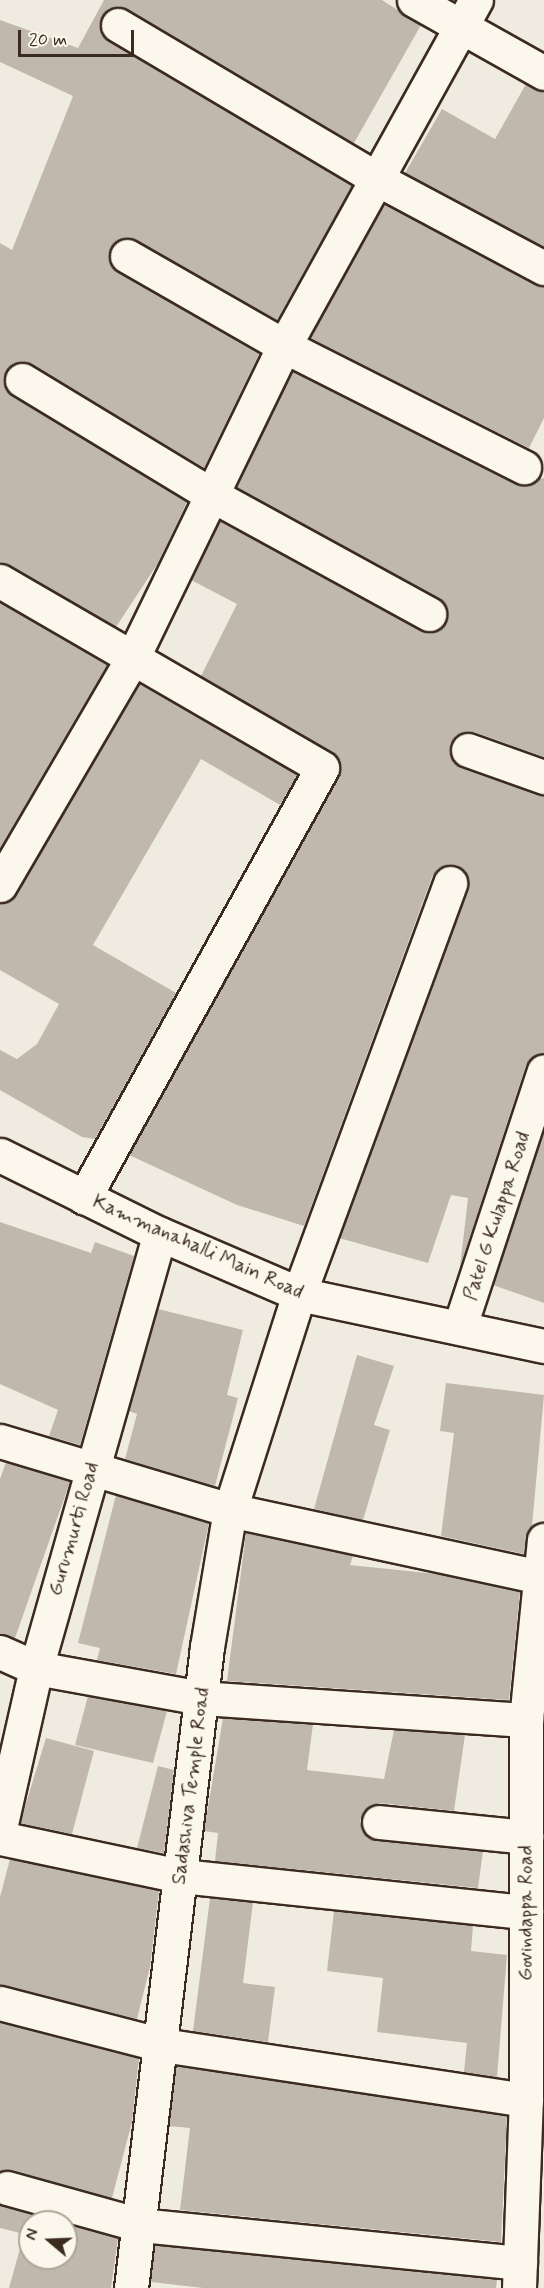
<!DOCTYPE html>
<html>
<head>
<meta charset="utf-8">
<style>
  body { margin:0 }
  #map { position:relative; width:544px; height:2288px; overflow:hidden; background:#f0ebe0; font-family:Mynerve,sans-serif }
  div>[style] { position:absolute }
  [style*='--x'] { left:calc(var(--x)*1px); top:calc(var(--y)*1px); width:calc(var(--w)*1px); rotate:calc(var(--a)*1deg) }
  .building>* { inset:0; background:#c0b8ad }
  .roads { filter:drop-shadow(2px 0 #3b2a1e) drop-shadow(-2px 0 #3b2a1e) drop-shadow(0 2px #3b2a1e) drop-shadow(0 -2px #3b2a1e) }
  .street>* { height:33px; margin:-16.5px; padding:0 16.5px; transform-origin:16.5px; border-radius:16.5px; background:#fbf7ec }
  .secondary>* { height:33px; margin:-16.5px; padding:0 16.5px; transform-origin:16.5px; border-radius:16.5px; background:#fbf7ec }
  span { translate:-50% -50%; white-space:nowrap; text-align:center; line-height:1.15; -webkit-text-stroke:4.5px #fbf7ec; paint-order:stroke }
  .street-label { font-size:20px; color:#3b2a1e }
  .north { position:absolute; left:18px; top:2210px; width:60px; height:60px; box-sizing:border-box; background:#fbf7ec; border:2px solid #aea59a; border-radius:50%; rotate:289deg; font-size:16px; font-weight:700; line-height:24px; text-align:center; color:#3b2a1e }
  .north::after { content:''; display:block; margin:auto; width:21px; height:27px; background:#3b2a1e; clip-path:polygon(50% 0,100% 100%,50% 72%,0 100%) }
  .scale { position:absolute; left:18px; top:30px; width:116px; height:27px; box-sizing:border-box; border:3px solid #3b2a1e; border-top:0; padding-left:8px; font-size:18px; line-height:21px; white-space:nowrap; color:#3b2a1e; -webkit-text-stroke:4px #fbf7ec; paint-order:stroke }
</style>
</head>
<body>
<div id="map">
  <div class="building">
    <i style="clip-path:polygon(104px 0,382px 0,421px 25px,354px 143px,128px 9px,109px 8px,102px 16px,101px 34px,108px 41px,352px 186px,277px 320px,136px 240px,118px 240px,111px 247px,111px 265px,118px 272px,259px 354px,204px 468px,32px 364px,14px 363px,6px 371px,5px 388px,12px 396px,187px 502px,158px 563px,116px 627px,0 562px,0 243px,12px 250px,73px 96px,0 62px,0 20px,78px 48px)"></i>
    <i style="clip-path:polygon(526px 84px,544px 92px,544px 247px,405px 173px,442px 109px,495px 139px)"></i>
    <i style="clip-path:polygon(384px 204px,544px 287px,544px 418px,529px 448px,310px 338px)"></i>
    <i style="clip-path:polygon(293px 371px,516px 484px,544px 478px,544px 757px,474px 732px,456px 735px,450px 744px,453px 762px,461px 767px,544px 795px,544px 1053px,526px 1065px,460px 1267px,468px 1198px,451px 1195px,428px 1263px,339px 1238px,468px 889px,465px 871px,456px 865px,438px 868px,432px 877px,304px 1226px,237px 1205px,129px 1155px,341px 768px,331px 752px,201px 676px,237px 604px,191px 580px,220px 521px,420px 630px,438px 630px,448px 614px,438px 598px,236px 487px)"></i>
    <i style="clip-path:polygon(0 603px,107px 665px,0 848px)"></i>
    <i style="clip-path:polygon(139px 684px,297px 775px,280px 805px,201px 759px,93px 945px,176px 993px,95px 1139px,82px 1137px,0 1090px,0 1050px,17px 1059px,37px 1044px,59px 1004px,0 970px,0 904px,16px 894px)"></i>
    <i style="clip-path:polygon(544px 1131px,544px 1303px,493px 1285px)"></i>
    <i style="clip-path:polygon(0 1222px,91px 1253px,95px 1242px,134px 1256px,80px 1445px,49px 1436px,58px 1410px,0 1384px)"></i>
    <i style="clip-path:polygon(158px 1309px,243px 1330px,227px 1395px,238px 1398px,215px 1486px,125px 1459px,137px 1414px,129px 1411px)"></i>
    <i style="clip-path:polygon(357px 1355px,394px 1366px,374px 1425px,390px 1430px,363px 1520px,314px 1509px)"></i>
    <i style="clip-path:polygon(446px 1383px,544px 1395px,532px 1526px,524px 1554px,441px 1536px,454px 1433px,440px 1431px)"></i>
    <i style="clip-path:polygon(6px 1462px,70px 1482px,15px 1638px,0 1634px,0 1479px)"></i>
    <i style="clip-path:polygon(116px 1495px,209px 1523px,176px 1674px,97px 1660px,100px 1648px,78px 1643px)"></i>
    <i style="clip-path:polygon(246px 1533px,353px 1556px,350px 1565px,437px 1574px,520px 1592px,509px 1700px,227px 1681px)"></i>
    <i style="clip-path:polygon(88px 1696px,167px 1711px,153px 1763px,75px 1745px)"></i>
    <i style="clip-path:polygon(223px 1718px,313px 1724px,307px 1770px,384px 1779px,394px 1730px,465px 1735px,454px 1811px,380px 1803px,364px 1811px,360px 1821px,362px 1830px,377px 1841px,483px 1851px,478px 1888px,215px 1861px,218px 1833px,204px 1831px)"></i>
    <i style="clip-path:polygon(46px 1738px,94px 1751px,72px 1834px,20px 1823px)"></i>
    <i style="clip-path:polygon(158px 1766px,174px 1770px,164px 1853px,137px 1848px)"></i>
    <i style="clip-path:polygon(10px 1859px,159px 1891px,150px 1967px,137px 2019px,0 1985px,0 1897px)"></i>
    <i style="clip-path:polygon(210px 1898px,253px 1902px,243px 1983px,275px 1987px,268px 2042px,193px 2031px)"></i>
    <i style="clip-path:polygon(334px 1911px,473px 1925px,471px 1951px,507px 1955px,497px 2077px,464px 2072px,467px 2043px,377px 2032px,383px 1978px,327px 1971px)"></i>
    <i style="clip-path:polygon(0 2022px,139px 2058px,132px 2122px,112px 2198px,0 2171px)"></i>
    <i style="clip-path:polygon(176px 2066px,507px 2116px,501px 2242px,180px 2210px,190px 2128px,169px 2126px)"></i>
    <i style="clip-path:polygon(0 2205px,59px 2222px,30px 2222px,30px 2258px,66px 2258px,66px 2224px,118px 2238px,111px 2288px,9px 2288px,24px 2234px,0 2228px)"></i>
    <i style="clip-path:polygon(155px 2245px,497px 2280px,496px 2288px,203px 2288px,151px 2282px)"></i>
  </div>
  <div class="roads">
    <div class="street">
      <i style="--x:414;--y:0;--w:149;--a:29.3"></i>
      <i style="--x:118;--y:25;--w:304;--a:30.7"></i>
      <i style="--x:379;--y:180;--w:187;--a:28.1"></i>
      <i style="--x:127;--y:256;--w:181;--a:29.8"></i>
      <i style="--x:284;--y:346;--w:269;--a:26.8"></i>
      <i style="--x:22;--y:380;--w:220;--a:31.2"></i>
      <i style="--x:210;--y:494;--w:250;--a:28.7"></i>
      <i style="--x:0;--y:581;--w:372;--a:30.1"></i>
      <i style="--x:322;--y:768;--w:491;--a:119"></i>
      <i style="--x:468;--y:750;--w:81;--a:19.6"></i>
      <i style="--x:460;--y:1326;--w:268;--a:-71.8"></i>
      <i style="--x:0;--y:1441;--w:240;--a:16.7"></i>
      <i style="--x:230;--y:1510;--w:317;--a:12.2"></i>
      <i style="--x:0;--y:1652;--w:39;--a:24"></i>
      <i style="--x:36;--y:1668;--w:168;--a:10.3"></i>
      <i style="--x:201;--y:1698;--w:326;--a:3.9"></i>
      <i style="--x:379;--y:1822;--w:148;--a:5.8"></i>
      <i style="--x:0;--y:1828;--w:164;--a:-77.3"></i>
      <i style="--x:36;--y:1668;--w:451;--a:-74.1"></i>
      <i style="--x:0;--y:1838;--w:185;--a:11.9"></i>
      <i style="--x:181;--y:1876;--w:347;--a:6"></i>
      <i style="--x:0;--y:2003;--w:167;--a:14.5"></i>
      <i style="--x:162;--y:2045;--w:368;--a:8.6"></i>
      <i style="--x:7;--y:2188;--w:138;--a:15.5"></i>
      <i style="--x:140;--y:2225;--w:382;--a:5.7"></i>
      <i style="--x:131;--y:2288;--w:645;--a:-83.24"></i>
      <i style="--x:207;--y:1647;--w:139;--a:-80.5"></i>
      <i style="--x:230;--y:1510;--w:227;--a:-72.3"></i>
      <i style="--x:299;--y:1294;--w:438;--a:-69.8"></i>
      <i style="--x:519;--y:2288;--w:188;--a:-87.9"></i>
      <i style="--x:526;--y:2100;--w:380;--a:-90"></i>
      <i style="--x:526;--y:1720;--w:181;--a:-84.3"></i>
    </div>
    <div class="secondary">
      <i style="--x:0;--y:885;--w:259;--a:-59.7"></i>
      <i style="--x:131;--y:661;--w:350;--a:-64.1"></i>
      <i style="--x:284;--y:346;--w:396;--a:-61"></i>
      <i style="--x:0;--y:1155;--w:178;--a:26.3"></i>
      <i style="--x:160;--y:1234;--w:151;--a:23.3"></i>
      <i style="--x:299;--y:1294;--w:250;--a:12"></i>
    </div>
  </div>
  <div class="street-label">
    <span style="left:497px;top:1216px;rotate:-72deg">Patel G Kulappa Road</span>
    <span style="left:198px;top:1247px;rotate:24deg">Kammanahalli Main Road</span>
    <span style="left:74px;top:1529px;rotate:-74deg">Gurumurti Road</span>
    <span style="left:191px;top:1786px;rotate:-83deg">Sadashiva Temple Road</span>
    <span style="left:526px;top:1913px;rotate:-90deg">Govindappa Road</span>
  </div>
  <div class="north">N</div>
  <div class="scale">20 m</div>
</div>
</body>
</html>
